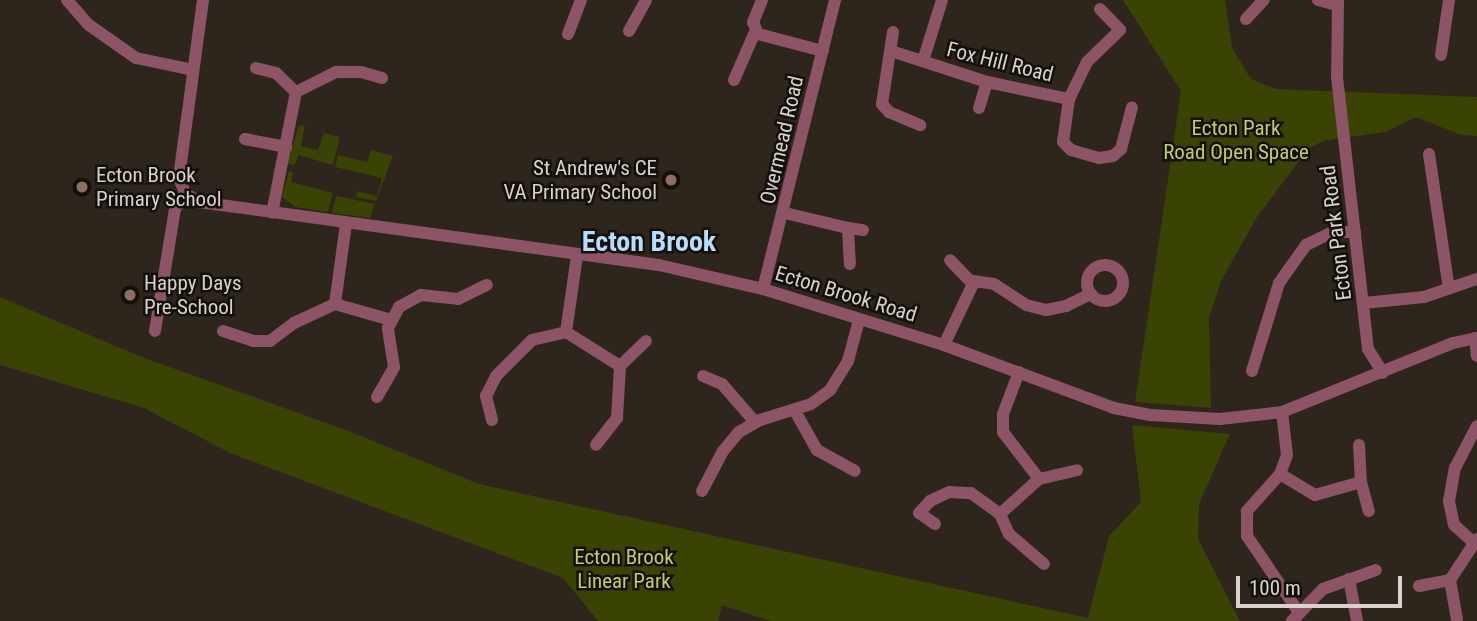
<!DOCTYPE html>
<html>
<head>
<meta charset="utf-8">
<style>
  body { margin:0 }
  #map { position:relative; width:1477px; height:621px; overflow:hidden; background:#2e251c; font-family:"Roboto Condensed",sans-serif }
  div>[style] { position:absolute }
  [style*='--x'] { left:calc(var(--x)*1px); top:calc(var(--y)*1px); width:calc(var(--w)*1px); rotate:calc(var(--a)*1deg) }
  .green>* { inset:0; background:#3a4204 }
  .street>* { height:12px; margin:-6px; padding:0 6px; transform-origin:6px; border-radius:6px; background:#8d5465 }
  .street>.ring { margin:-6px; padding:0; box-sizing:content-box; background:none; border:12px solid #8d5465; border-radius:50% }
  .dots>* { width:19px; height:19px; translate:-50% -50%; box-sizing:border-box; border:4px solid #130f0b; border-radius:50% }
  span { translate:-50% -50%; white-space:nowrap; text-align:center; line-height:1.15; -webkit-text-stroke:5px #130f0b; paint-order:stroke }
  .street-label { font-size:21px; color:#d8d2cc }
  .park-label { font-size:21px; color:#bed05d }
  .poi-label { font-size:21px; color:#d8d2cc }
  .right { translate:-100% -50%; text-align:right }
  .left { translate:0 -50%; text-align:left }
  .district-label { font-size:28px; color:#b7ddfd; font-weight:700 }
  .scale { position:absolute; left:1236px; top:576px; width:166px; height:32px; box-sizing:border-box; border:4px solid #d8d2cc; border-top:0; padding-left:9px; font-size:21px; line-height:24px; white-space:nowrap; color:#d8d2cc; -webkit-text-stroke:5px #130f0b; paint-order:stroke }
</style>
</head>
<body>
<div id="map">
  <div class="green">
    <i style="clip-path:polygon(1123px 0,1225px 0,1232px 48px,1251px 79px,1276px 89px,1477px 97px,1477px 136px,1461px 135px,1416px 117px,1385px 132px,1323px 141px,1308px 149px,1257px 217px,1221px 281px,1209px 318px,1211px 408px,1135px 402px,1181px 91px)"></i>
    <i style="clip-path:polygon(299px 125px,305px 126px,301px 146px,318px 150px,324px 133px,340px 137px,333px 165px,298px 155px,295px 165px,287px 164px)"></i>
    <i style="clip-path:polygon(371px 150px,393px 156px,376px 201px,356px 197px,358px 191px,377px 196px,382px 178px,335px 167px,338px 155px,367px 162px)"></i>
    <i style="clip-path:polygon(289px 171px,293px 172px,291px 182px,333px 193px,328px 212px,295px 207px,282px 197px)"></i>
    <i style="clip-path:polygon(336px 196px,375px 204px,370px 218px,332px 213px)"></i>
    <i style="clip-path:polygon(0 297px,139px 356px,346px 430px,479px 484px,1088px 618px,1109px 536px,1141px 502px,1132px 425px,1230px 434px,1199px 504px,1198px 539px,1240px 621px,770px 621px,722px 605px,718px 621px,598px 621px,563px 578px,230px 453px,144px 408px,0 365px)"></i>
  </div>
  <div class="street">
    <i style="--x:67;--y:0;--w:33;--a:49"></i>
    <i style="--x:89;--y:25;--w:57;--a:35.1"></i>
    <i style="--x:136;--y:58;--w:58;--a:11.9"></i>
    <i style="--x:203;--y:0;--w:180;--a:97.7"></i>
    <i style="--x:179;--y:178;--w:16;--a:68"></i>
    <i style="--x:185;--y:193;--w:17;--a:33"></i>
    <i style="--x:199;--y:202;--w:464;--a:7.8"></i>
    <i style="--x:659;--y:265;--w:107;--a:13"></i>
    <i style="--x:763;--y:289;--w:189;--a:17.2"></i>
    <i style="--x:944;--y:345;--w:181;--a:20.3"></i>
    <i style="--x:1114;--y:408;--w:38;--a:11"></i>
    <i style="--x:1151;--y:415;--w:69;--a:3.3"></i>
    <i style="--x:1220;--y:419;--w:62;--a:-6.4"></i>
    <i style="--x:1282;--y:412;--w:184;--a:-22"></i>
    <i style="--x:1453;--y:343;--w:25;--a:-12"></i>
    <i style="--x:762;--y:0;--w:24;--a:112"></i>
    <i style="--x:753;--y:22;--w:13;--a:67"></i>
    <i style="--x:758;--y:34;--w:67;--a:14.7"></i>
    <i style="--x:1318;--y:0;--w:20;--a:15"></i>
    <i style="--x:1338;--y:0;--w:77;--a:90.7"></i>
    <i style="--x:1337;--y:77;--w:274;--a:83.5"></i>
    <i style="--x:1368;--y:349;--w:28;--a:58"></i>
    <i style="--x:1100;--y:9;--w:29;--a:46"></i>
    <i style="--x:1120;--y:30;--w:46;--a:135.9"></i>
    <i style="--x:1087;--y:62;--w:41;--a:115.9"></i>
    <i style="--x:1069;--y:99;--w:43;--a:97.9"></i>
    <i style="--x:1063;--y:142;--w:11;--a:45"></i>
    <i style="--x:1071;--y:150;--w:29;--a:16"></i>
    <i style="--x:1099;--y:158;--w:14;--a:-8"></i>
    <i style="--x:1113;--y:156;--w:11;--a:-41"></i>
    <i style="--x:1121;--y:149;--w:43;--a:-75.3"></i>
    <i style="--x:1246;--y:19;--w:26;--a:-47"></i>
    <i style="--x:629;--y:31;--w:35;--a:-61"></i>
    <i style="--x:893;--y:32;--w:73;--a:98.7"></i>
    <i style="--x:882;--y:104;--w:11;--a:49"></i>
    <i style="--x:889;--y:112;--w:34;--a:23"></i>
    <i style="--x:568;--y:34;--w:36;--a:-69"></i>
    <i style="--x:891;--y:51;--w:101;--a:17.9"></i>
    <i style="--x:987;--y:82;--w:84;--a:11.7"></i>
    <i style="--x:1441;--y:55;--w:56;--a:-81.7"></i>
    <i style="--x:923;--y:61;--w:64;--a:-72.7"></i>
    <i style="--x:256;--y:68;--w:21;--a:14"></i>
    <i style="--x:276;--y:73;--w:28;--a:44"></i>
    <i style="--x:296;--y:92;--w:123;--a:101.2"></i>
    <i style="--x:734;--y:80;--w:52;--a:-66.4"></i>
    <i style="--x:296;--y:92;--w:45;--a:-26.6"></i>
    <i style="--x:336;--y:72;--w:25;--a:0"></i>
    <i style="--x:361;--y:72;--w:22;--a:16"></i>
    <i style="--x:979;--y:108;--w:27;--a:-73"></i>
    <i style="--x:245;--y:139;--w:42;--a:11"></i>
    <i style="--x:1429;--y:154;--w:136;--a:81.6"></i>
    <i style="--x:785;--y:213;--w:65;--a:13.4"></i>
    <i style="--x:848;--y:228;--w:36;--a:87"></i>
    <i style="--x:848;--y:228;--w:15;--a:8"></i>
    <i class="ring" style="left:1087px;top:265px;width:24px;height:24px"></i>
    <i style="--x:973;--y:281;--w:21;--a:8"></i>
    <i style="--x:994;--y:284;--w:38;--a:33"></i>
    <i style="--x:1026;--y:305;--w:21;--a:14"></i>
    <i style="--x:1046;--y:310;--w:20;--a:-11"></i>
    <i style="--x:1066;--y:306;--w:28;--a:-26"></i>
    <i style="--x:763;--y:289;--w:298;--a:-76"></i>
    <i style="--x:1364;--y:303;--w:60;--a:-5.7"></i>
    <i style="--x:1424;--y:297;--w:56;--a:-18.8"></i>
    <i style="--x:335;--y:304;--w:81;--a:-82.2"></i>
    <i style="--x:155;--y:331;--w:124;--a:-80.7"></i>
    <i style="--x:175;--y:209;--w:19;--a:-58"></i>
    <i style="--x:223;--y:331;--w:32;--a:18"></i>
    <i style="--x:253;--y:341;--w:17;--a:0"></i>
    <i style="--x:270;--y:341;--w:30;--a:-37"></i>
    <i style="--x:294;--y:323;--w:45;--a:-24.9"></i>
    <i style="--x:335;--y:304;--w:58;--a:15.9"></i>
    <i style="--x:566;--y:332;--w:77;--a:-81.8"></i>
    <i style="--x:1475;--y:338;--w:18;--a:84"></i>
    <i style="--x:944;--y:345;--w:68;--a:-64.6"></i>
    <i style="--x:973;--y:284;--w:33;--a:-134"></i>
    <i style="--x:620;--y:366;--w:36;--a:-44"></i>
    <i style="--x:1252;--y:371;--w:92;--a:-72.9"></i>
    <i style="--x:1279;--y:283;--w:47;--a:-54.6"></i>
    <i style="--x:1306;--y:245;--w:30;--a:-26"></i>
    <i style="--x:1333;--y:232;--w:22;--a:0"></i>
    <i style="--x:1019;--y:372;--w:45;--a:110.9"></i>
    <i style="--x:1003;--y:414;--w:18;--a:90"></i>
    <i style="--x:1003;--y:432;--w:59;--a:52.5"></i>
    <i style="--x:703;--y:376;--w:21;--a:23"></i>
    <i style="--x:722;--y:384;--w:50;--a:49"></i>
    <i style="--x:377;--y:397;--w:34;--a:-60"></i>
    <i style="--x:394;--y:367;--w:39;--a:-99"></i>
    <i style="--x:388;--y:328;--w:24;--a:-62"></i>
    <i style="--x:399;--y:307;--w:25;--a:-29"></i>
    <i style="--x:421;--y:295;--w:37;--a:6"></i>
    <i style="--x:458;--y:299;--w:32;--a:-26"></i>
    <i style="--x:795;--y:411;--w:45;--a:60.6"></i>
    <i style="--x:817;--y:450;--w:43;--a:28.9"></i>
    <i style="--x:1282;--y:412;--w:43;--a:83.4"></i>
    <i style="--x:1287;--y:455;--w:20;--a:110"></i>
    <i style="--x:1280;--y:474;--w:50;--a:131.7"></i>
    <i style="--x:1247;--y:511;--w:25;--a:90"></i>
    <i style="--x:1247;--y:536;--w:91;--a:55.8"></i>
    <i style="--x:492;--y:420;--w:25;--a:-104"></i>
    <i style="--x:486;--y:396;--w:22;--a:-63"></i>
    <i style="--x:496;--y:376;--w:51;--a:-45"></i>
    <i style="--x:532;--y:340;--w:35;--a:-13"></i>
    <i style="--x:566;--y:332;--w:64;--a:32.2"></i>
    <i style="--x:620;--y:366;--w:52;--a:93.3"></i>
    <i style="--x:617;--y:418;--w:34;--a:128"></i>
    <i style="--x:1359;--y:445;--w:37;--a:87"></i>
    <i style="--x:1361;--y:482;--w:30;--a:75"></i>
    <i style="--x:1280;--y:474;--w:41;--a:31"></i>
    <i style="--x:1315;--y:495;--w:48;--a:-15.8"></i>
    <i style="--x:702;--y:491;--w:45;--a:-62.3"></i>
    <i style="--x:723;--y:451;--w:25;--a:-50"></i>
    <i style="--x:739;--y:432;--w:24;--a:-30"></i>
    <i style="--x:760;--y:420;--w:53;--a:-17.4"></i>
    <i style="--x:811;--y:404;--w:24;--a:-36"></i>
    <i style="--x:830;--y:390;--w:34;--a:-58"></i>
    <i style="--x:848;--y:361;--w:42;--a:-75"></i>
    <i style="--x:1000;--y:514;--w:52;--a:-41.9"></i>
    <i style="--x:1039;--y:479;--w:39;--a:-13"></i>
    <i style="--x:935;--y:524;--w:19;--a:-145"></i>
    <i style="--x:919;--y:513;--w:16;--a:-47"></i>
    <i style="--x:930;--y:501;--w:21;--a:-25"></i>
    <i style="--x:949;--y:492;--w:22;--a:3"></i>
    <i style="--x:971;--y:493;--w:36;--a:36"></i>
    <i style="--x:1000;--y:514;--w:22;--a:66"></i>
    <i style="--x:1009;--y:534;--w:46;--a:40.6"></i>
    <i style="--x:1473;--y:542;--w:25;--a:-138"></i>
    <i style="--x:1454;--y:525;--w:25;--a:-102"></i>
    <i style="--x:1449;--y:501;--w:34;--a:-80"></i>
    <i style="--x:1455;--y:468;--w:47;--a:-62.4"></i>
    <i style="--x:1349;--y:579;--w:43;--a:79.2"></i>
    <i style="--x:1450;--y:580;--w:49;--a:-56.6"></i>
    <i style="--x:1419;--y:586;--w:32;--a:-11"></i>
    <i style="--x:1450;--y:580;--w:40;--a:80"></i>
    <i style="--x:1292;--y:621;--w:45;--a:-45.9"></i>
    <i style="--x:1323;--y:589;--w:56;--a:-19.7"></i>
  </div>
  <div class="dots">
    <i style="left:671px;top:180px;background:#8d6e63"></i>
    <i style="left:82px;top:187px;background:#8d6e63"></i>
    <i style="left:130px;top:295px;background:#8d6e63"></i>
  </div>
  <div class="street-label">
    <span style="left:1000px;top:62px;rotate:14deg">Fox Hill Road</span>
    <span style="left:782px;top:140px;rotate:-77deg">Overmead Road</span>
    <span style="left:1336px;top:233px;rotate:-97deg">Ecton Park Road</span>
    <span style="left:846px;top:294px;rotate:17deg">Ecton Brook Road</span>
  </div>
  <div class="park-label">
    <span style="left:1236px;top:140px">Ecton Park<br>Road Open Space</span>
    <span style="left:624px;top:569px">Ecton Brook<br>Linear Park</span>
  </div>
  <div class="poi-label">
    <span class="right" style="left:657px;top:180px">St Andrew's CE<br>VA Primary School</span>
    <span class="left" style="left:96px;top:187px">Ecton Brook<br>Primary School</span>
    <span class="left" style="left:144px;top:295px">Happy Days<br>Pre-School</span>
  </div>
  <div class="district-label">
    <span style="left:649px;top:242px">Ecton Brook</span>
  </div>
  <div class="scale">100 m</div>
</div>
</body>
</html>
